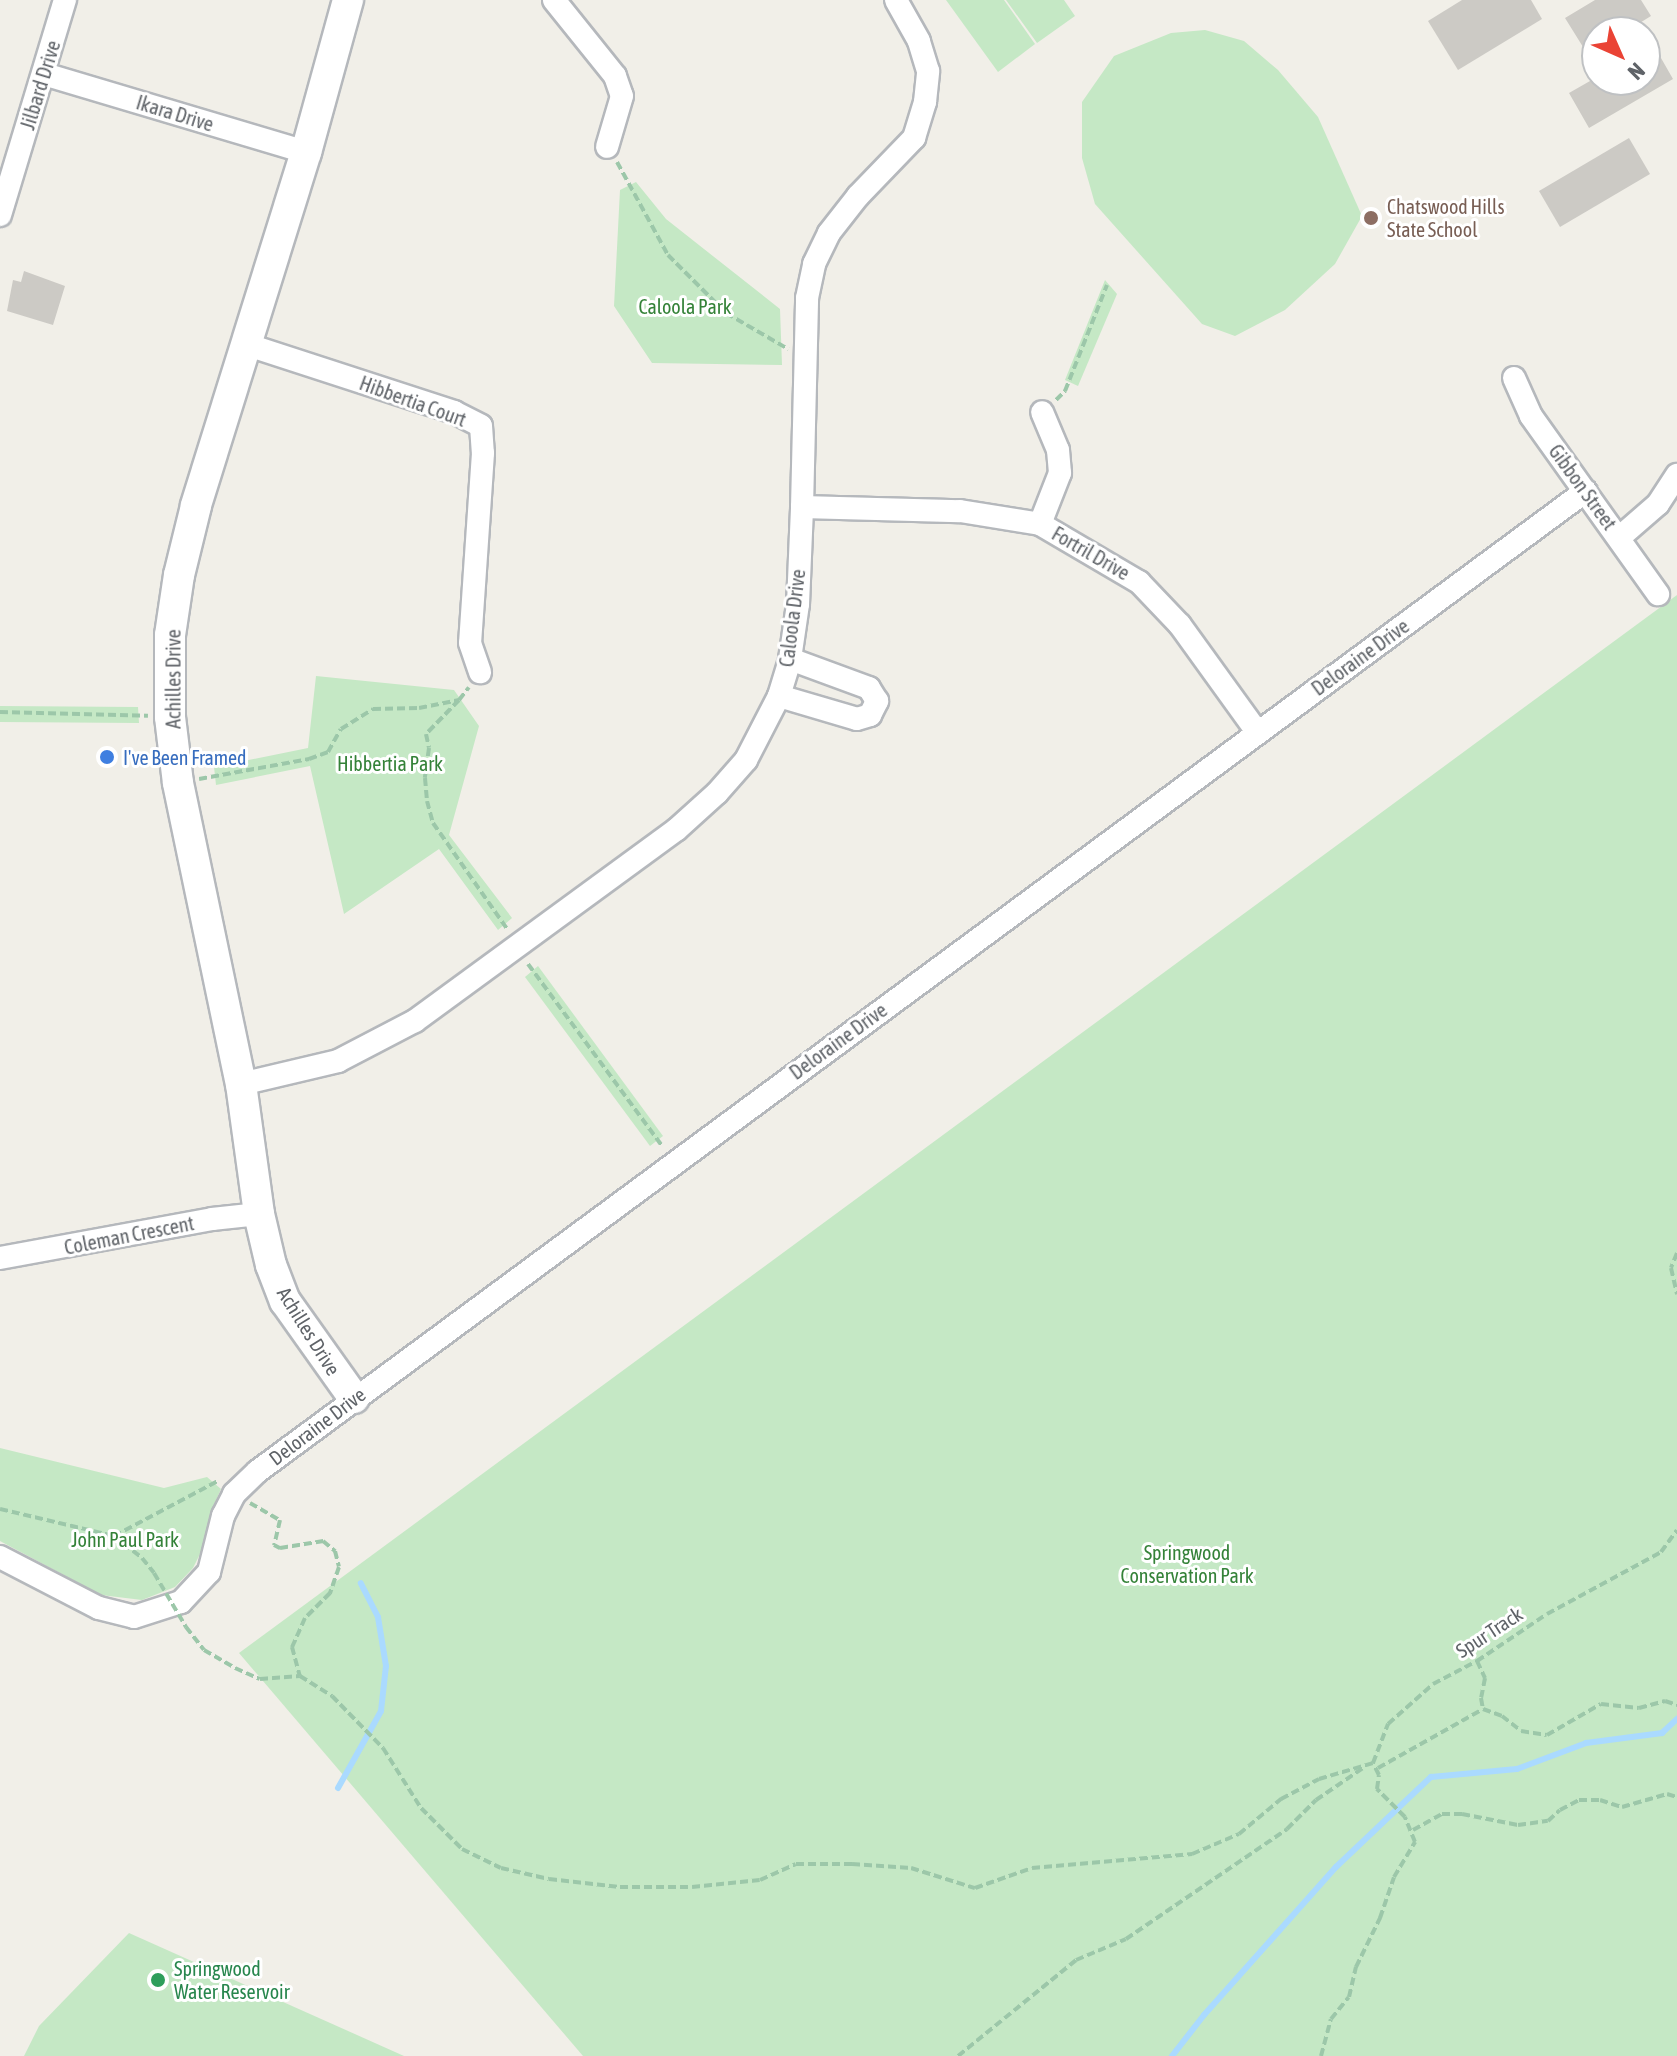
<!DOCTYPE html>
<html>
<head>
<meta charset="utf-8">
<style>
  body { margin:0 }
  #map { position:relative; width:1677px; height:2056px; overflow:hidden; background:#f1efe8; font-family:"Asap Condensed",sans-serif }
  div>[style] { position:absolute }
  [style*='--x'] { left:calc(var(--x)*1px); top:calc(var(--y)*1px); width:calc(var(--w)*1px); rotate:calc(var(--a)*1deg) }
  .green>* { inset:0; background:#c5e8c5 }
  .stream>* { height:6px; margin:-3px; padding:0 3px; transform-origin:3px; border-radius:3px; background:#aadaff }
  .building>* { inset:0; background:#cccac5 }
  .path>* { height:4px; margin-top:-2px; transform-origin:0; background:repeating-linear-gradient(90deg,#9cc7a9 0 8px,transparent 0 12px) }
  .roads { filter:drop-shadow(2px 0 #b5b8bc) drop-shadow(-2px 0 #b5b8bc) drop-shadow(0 2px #b5b8bc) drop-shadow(0 -2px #b5b8bc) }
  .street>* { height:22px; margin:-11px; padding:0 11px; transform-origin:11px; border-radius:11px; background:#fff }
  .secondary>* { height:30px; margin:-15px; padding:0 15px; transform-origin:15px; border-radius:15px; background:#fff }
  .path-bridge>* { height:4px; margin-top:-2px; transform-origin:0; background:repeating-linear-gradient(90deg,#9cc7a9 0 8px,transparent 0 12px) }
  .dots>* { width:22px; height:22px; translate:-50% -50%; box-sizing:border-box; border:4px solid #fff; border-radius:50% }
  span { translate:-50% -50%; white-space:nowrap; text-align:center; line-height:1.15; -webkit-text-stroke:6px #fff; paint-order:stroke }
  .street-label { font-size:20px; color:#5f6368 }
  .education-label { font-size:20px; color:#785e54 }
  .left { translate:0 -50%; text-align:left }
  .park-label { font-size:20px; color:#348238 }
  .shop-label { font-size:20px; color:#366cbe }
  .leisure-label { font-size:20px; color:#27864d }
  .north { position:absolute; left:1581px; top:16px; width:80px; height:80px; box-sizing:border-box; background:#fff; border:2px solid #bfc1c3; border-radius:50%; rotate:135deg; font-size:22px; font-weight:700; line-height:32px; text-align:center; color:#5f6368 }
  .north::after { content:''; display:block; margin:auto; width:28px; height:36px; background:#ea4335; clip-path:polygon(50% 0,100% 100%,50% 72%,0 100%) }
</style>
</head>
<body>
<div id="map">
  <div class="green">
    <i style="clip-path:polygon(946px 0,1004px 0,1035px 44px,998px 72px)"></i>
    <i style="clip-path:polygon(1006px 0,1064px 0,1075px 16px,1037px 43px)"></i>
    <i style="clip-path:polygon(1205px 30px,1244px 41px,1278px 70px,1318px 117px,1362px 216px,1335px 264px,1285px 310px,1235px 336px,1202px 324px,1095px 204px,1082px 158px,1082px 102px,1114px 56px,1171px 33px)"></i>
    <i style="clip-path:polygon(636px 182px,666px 219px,780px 309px,782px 365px,652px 363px,614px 306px,620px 190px)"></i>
    <i style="clip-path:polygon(1105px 280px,1117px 294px,1078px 386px,1065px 380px)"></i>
    <i style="clip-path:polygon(1677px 595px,1677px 2056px,583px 2056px,239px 1653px)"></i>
    <i style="clip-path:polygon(316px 676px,454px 690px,479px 726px,449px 835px,512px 918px,498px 930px,439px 849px,344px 914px,310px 766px,216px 785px,214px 767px,308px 748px)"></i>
    <i style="clip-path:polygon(0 706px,138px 707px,139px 723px,0 722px)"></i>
    <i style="clip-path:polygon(538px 966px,663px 1136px,650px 1146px,525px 977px)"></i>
    <i style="clip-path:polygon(0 1448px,164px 1488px,207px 1477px,221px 1489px,212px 1509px,204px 1546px,193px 1568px,175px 1587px,142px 1600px,101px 1595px,0 1541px)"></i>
    <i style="clip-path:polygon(129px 1933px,404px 2056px,24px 2056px,39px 2026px)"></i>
  </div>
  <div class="stream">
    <i style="--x:338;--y:1788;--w:88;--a:-60.8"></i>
    <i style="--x:381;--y:1711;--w:45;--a:-83.7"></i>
    <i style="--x:386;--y:1666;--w:50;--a:-99.3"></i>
    <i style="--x:378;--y:1617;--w:38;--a:-117"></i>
    <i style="--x:1172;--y:2056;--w:52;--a:-52"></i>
    <i style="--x:1204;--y:2015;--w:198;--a:-48.3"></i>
    <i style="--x:1336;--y:1867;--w:131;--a:-43.5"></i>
    <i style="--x:1431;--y:1777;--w:86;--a:-5.3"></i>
    <i style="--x:1517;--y:1769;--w:74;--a:-20.6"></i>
    <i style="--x:1586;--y:1743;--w:77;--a:-7.5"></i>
    <i style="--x:1662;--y:1733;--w:21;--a:-43"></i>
  </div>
  <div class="building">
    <i style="clip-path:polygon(1462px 0,1531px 0,1542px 19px,1458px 70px,1428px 21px)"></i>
    <i style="clip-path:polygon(1595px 0,1641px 0,1651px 16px,1625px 32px,1597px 32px,1597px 49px,1588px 55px,1565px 18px)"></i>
    <i style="clip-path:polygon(1653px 44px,1673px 79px,1589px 128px,1569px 93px,1597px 77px,1597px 80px,1645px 80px,1645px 49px)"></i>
    <i style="clip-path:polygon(1629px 138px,1650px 174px,1560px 227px,1539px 191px)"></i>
    <i style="clip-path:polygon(24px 271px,65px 286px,53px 325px,7px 311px,13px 280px,21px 282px)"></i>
  </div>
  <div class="path">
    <i style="--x:617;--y:162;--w:106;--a:61.3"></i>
    <i style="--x:668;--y:255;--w:82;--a:45"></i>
    <i style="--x:726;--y:313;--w:72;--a:30.1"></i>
    <i style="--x:1056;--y:400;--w:13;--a:-45"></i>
    <i style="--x:1065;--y:391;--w:114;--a:-68.4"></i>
    <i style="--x:459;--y:700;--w:47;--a:134.1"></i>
    <i style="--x:426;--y:734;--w:14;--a:78"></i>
    <i style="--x:429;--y:748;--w:30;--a:98"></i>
    <i style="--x:425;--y:778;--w:23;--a:85"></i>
    <i style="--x:427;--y:801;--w:23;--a:75"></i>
    <i style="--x:433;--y:823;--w:131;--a:55"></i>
    <i style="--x:0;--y:712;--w:148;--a:1.5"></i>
    <i style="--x:199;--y:779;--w:112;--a:-10.3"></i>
    <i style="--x:309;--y:759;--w:20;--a:-20"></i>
    <i style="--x:328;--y:752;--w:26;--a:-61"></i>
    <i style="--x:341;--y:729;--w:38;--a:-32"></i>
    <i style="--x:373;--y:709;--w:46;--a:-1.2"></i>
    <i style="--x:419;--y:708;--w:41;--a:-11.3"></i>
    <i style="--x:459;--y:700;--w:16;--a:-52"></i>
    <i style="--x:528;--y:964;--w:227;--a:53.6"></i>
    <i style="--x:1677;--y:1253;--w:16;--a:112"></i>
    <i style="--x:1671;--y:1268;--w:27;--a:77"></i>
    <i style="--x:250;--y:1503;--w:34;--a:30"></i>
    <i style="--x:280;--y:1520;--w:26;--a:103"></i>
    <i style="--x:274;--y:1545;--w:7;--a:27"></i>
    <i style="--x:280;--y:1548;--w:44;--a:-9.2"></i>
    <i style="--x:323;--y:1541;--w:16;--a:40"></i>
    <i style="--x:335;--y:1551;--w:16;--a:76"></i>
    <i style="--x:339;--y:1567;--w:28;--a:109"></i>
    <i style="--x:330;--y:1593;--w:35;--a:135"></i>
    <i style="--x:305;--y:1618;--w:32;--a:114"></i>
    <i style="--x:292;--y:1647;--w:30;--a:75"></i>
    <i style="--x:0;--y:1509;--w:117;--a:13.3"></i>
    <i style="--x:114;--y:1536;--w:36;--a:38"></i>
    <i style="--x:142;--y:1558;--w:19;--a:51"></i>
    <i style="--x:114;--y:1536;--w:118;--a:-27.9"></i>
    <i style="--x:186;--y:1627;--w:29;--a:52"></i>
    <i style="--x:204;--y:1650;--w:36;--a:30"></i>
    <i style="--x:235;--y:1668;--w:27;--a:24"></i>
    <i style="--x:260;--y:1679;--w:40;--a:-4.3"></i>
    <i style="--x:300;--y:1676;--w:38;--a:32"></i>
    <i style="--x:332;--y:1696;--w:73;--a:45.6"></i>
    <i style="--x:383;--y:1748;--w:71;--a:57.7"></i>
    <i style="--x:421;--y:1808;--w:58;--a:45"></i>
    <i style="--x:462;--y:1849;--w:43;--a:26"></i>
    <i style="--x:501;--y:1868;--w:49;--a:12.9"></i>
    <i style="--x:549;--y:1879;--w:71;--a:6.4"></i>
    <i style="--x:620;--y:1887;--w:72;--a:0"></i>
    <i style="--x:692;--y:1887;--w:68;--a:-5.9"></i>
    <i style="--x:760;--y:1880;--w:39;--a:-24"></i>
    <i style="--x:796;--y:1864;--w:56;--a:0"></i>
    <i style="--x:852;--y:1864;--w:59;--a:3.9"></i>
    <i style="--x:911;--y:1868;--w:67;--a:17.4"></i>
    <i style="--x:975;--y:1888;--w:60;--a:-19.3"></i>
    <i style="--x:1032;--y:1868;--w:161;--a:-5"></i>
    <i style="--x:1192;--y:1854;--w:51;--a:-23.1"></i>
    <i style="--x:1239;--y:1834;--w:55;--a:-39.8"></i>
    <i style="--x:1281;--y:1799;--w:43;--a:-27.8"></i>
    <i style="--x:1319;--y:1779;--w:56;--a:-16.5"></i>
    <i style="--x:1477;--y:1661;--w:19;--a:65"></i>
    <i style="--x:1485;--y:1678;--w:20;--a:101"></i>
    <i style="--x:1481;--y:1698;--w:11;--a:80"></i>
    <i style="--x:1378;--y:1768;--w:120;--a:-29.3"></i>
    <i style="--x:1483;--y:1709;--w:20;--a:20"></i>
    <i style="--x:1502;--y:1716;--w:24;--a:38"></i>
    <i style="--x:1521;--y:1731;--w:26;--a:9"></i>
    <i style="--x:1547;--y:1735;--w:62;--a:-29.9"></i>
    <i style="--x:1601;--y:1704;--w:38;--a:6"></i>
    <i style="--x:1639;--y:1708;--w:27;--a:-15"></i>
    <i style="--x:1665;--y:1701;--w:13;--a:18"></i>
    <i style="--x:1413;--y:1830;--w:33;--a:-29"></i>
    <i style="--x:1442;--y:1814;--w:20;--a:0"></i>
    <i style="--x:1462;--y:1814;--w:57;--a:11.1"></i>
    <i style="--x:1518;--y:1825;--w:30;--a:-8"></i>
    <i style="--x:1548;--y:1821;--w:16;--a:-43"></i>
    <i style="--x:1560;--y:1810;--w:21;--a:-28"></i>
    <i style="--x:1579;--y:1800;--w:21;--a:0"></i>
    <i style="--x:1600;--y:1800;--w:23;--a:18"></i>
    <i style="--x:1622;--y:1807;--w:47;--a:-16.1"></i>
    <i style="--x:1667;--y:1794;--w:10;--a:17"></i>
    <i style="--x:958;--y:2056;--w:152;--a:-39.1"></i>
    <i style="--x:1076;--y:1960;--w:54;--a:-22.8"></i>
    <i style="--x:1126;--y:1939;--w:195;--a:-34.3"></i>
    <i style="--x:1287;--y:1829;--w:41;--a:-45"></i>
    <i style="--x:1316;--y:1800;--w:57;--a:-34.2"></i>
    <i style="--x:1321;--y:2056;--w:38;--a:-75"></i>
    <i style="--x:1331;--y:2019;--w:28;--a:-51"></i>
    <i style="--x:1349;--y:1997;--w:31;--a:-77"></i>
    <i style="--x:1356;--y:1967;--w:55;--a:-63.9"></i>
    <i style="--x:1380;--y:1918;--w:43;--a:-71.1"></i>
    <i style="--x:1394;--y:1877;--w:41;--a:-59"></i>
    <i style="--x:1415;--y:1842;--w:27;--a:-112"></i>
    <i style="--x:1405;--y:1817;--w:40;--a:-135"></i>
    <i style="--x:1377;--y:1789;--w:14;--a:-82"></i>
    <i style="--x:1379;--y:1775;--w:13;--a:-117"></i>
    <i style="--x:1373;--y:1763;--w:42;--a:-69"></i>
    <i style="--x:1388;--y:1724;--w:60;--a:-41.6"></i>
    <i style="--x:1433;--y:1684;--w:50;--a:-27.6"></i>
    <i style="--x:1477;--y:1661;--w:84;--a:-33.9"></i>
    <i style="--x:1547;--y:1614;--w:130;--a:-28.5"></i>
    <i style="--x:1661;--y:1552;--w:27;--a:-54"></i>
  </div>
  <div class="roads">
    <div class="street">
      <i style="--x:554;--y:0;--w:97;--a:51.2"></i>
      <i style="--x:615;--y:76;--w:21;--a:71"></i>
      <i style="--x:622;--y:96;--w:53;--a:106.4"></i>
      <i style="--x:44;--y:74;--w:273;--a:16.6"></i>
      <i style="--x:0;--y:215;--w:225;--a:-73.2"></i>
      <i style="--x:245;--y:344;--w:220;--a:18"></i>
      <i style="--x:454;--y:412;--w:30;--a:27"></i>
      <i style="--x:481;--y:426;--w:27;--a:86"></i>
      <i style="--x:483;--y:453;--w:190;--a:93.9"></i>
      <i style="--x:470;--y:643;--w:31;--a:71"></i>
      <i style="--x:1514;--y:378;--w:42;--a:65.9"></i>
      <i style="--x:1531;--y:416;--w:219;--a:54.5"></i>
      <i style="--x:802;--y:507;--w:158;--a:1.5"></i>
      <i style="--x:960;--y:511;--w:81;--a:9.2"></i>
      <i style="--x:1040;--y:524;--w:115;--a:30.4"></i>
      <i style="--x:1139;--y:582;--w:59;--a:46.4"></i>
      <i style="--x:1180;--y:625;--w:133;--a:54.2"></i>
      <i style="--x:1040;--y:524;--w:55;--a:-68.6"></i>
      <i style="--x:1060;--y:473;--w:23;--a:-95"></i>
      <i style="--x:1058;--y:450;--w:41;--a:-112.8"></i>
      <i style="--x:1620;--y:537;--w:50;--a:-41"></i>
      <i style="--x:1658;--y:504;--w:35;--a:-57"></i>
      <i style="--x:779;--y:696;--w:81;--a:16.4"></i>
      <i style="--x:857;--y:719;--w:14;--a:-17"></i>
      <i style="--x:870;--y:715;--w:16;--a:-63"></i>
      <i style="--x:877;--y:701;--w:15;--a:-122"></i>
      <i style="--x:869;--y:688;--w:84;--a:-159.8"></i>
      <i style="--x:241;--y:1084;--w:100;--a:-13.3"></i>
      <i style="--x:338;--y:1061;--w:87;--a:-27.5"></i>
      <i style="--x:415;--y:1021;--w:323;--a:-36.2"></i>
      <i style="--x:676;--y:830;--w:55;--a:-42.1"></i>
      <i style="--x:717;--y:793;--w:44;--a:-48.7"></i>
      <i style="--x:746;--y:760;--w:72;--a:-62.7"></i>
      <i style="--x:779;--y:696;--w:39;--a:-73"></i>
      <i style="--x:790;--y:659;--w:56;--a:-81.7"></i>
      <i style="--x:798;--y:604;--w:97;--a:-87.6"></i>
      <i style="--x:802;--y:507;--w:209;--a:-88.6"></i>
      <i style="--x:807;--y:298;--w:35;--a:-78"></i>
      <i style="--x:814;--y:264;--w:34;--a:-64"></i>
      <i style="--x:829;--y:233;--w:47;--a:-51.9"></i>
      <i style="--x:858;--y:196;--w:81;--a:-46"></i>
      <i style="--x:914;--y:138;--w:38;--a:-73"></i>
      <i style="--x:925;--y:102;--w:31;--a:-84"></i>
      <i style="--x:928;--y:71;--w:31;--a:-107"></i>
      <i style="--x:919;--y:41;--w:47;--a:-119.3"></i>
      <i style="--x:0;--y:1258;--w:216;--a:-10.4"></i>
      <i style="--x:212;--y:1219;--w:47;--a:-6.1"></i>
      <i style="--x:0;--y:1557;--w:111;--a:27.3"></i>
      <i style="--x:99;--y:1608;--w:36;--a:14"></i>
      <i style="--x:134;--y:1617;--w:49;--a:-17.7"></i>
      <i style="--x:181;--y:1602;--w:41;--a:-47"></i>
      <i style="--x:209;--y:1572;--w:58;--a:-76"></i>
      <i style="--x:223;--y:1516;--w:25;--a:-63"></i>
      <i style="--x:234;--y:1494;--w:33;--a:-44"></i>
      <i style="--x:258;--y:1471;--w:1650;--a:-36.43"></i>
    </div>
    <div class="secondary">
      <i style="--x:348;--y:0;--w:158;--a:105.4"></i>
      <i style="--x:306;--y:152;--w:371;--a:107.3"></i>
      <i style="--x:196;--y:506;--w:71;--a:103.8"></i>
      <i style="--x:179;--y:575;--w:61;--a:98.5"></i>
      <i style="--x:170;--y:635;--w:82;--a:90"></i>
      <i style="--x:170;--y:717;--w:66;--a:83.1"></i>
      <i style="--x:178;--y:783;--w:308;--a:78.2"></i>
      <i style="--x:241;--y:1084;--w:131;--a:82.1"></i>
      <i style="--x:259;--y:1214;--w:52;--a:76.8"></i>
      <i style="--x:271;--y:1265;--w:39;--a:69"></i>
      <i style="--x:285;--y:1301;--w:119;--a:54.6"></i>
    </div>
  </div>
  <div class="path-bridge">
    <i style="--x:154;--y:1573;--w:63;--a:59.3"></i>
  </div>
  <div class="dots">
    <i style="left:1371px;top:218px;background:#8d6e63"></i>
    <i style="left:107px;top:757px;background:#3f7fe0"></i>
    <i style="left:158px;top:1980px;background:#2e9e5b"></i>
  </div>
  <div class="street-label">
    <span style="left:40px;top:85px;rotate:-73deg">Jilbard Drive</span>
    <span style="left:175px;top:113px;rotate:17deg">Ikara Drive</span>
    <span style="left:413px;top:401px;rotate:20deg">Hibbertia Court</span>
    <span style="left:1583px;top:487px;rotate:54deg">Gibbon Street</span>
    <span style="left:1091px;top:553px;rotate:30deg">Fortril Drive</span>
    <span style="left:792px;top:618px;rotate:-83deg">Caloola Drive</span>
    <span style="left:1360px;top:657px;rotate:-36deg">Deloraine Drive</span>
    <span style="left:173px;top:679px;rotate:-90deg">Achilles Drive</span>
    <span style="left:838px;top:1041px;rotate:-36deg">Deloraine Drive</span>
    <span style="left:129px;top:1235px;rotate:-11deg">Coleman Crescent</span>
    <span style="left:309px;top:1331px;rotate:58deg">Achilles Drive</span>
    <span style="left:317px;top:1426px;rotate:-37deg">Deloraine Drive</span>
    <span style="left:1489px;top:1632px;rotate:-33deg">Spur Track</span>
  </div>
  <div class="education-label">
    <span class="left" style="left:1387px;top:218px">Chatswood Hills<br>State School</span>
  </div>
  <div class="park-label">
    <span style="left:685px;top:306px">Caloola Park</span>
    <span style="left:390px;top:763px">Hibbertia Park</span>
    <span style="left:125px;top:1539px">John Paul Park</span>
    <span style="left:1187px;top:1564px">Springwood<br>Conservation Park</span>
  </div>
  <div class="shop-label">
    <span class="left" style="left:123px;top:757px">I've Been Framed</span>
  </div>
  <div class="leisure-label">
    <span class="left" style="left:174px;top:1980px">Springwood<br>Water Reservoir</span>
  </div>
  <div class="north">N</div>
</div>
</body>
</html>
